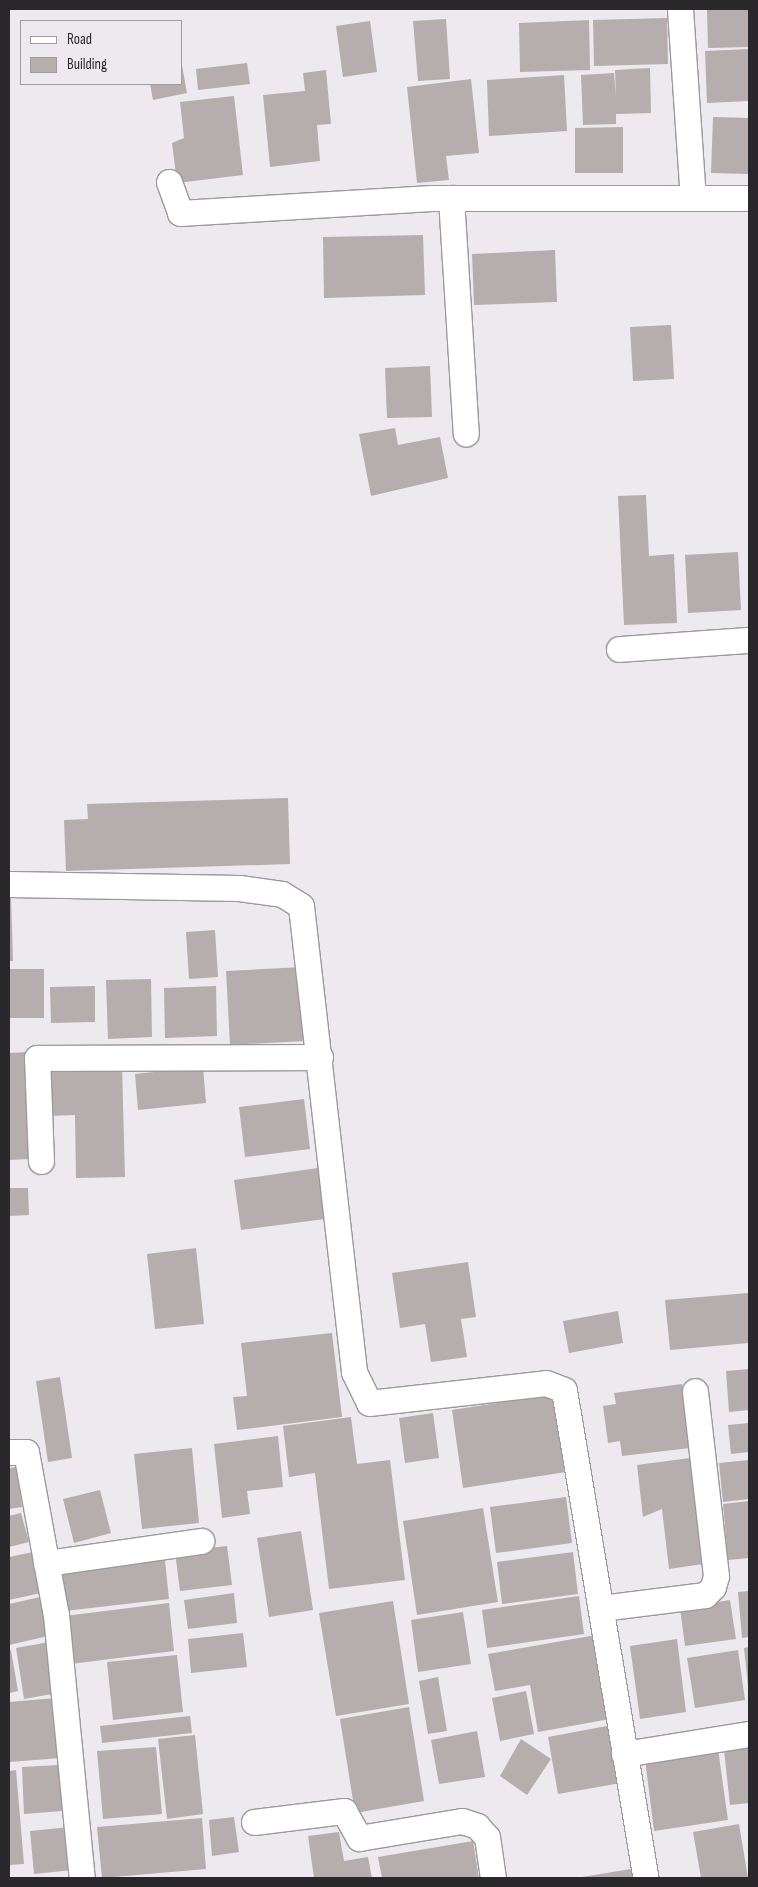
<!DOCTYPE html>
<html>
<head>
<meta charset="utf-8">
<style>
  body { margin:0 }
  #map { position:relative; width:758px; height:1887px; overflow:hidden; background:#ede9ef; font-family:"Sofia Sans Condensed",sans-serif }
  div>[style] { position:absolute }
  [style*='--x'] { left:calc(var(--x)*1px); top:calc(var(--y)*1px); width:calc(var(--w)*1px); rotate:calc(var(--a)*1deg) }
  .building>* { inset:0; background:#b6aead }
  .roads { filter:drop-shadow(1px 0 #9c989e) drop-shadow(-1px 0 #9c989e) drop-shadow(0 1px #9c989e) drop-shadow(0 -1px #9c989e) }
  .minor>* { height:25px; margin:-12.5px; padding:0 12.5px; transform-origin:12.5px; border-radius:12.5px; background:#fff }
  span { translate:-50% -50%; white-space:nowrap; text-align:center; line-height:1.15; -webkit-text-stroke:4px #ede9ef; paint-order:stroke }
  .frame { position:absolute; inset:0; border:10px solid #2a282b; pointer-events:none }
  .legend { position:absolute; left:20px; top:20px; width:162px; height:65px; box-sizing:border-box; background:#ede9ef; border:1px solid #9f9ca1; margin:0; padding:6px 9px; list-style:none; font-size:15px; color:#2a282b }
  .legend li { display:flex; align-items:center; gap:10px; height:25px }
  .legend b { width:25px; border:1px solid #9f9ca1 }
</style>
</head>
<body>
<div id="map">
  <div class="building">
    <i style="clip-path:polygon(707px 9px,749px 9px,749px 47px,708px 48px)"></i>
    <i style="clip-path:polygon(667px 18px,668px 64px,594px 66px,593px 20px)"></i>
    <i style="clip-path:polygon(446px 19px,450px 79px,418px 81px,413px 21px)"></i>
    <i style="clip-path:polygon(589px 20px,590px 70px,520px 72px,519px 23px)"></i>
    <i style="clip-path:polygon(370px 21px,377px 72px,343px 77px,336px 26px)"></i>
    <i style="clip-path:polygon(749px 49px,749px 101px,707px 103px,705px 51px)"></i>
    <i style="clip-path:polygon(247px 63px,250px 84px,198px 90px,196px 69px)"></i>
    <i style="clip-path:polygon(182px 65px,187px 93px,153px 100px,150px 84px,181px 84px)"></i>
    <i style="clip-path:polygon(650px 68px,651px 113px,616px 114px,616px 124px,583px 125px,581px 75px,614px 73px,616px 97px,615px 70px)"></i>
    <i style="clip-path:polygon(326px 70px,331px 124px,317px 125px,320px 161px,270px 167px,263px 95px,305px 91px,303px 73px)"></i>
    <i style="clip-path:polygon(564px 75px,567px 131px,489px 136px,487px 80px)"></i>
    <i style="clip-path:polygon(471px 79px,479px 153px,446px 156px,449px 180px,417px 183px,407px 87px)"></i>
    <i style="clip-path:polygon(234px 96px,243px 175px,177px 183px,172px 143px,184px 138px,180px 102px)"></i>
    <i style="clip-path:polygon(713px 117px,749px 118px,749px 174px,711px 173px)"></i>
    <i style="clip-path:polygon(623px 127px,623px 173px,575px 173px,575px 128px)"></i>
    <i style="clip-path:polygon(423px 235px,425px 295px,324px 298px,323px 237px)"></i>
    <i style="clip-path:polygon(555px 250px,557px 302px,474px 305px,472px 254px)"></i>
    <i style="clip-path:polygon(671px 325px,674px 379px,633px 381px,630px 327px)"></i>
    <i style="clip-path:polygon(430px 366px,432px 417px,387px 418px,385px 368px)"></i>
    <i style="clip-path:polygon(395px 428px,398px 445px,440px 437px,448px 478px,371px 496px,359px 434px)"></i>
    <i style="clip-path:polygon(646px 495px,649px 556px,674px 554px,677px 623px,624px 625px,618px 496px)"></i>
    <i style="clip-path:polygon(738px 552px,741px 610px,688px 613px,685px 555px)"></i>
    <i style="clip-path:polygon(288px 798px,290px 864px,66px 871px,64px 820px,88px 819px,87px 804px)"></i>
    <i style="clip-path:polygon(9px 895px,11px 895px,13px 961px,9px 961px)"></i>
    <i style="clip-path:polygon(215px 930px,218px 977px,189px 979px,186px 932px)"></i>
    <i style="clip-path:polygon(302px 967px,305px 1041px,230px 1045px,226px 971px)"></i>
    <i style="clip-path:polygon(9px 969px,44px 969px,44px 1018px,9px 1018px)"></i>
    <i style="clip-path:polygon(151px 979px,152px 1037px,108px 1039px,106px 980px)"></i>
    <i style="clip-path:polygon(95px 986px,95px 1022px,51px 1023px,50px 987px)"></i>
    <i style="clip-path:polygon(216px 986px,217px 1036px,165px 1038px,164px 988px)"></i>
    <i style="clip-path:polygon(26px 1052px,30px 1159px,9px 1160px,9px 1053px)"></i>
    <i style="clip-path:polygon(122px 1066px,125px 1177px,76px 1178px,75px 1115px,51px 1116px,50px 1067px)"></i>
    <i style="clip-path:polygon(203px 1067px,206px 1103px,138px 1110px,135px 1074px)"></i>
    <i style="clip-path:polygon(304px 1099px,310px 1149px,245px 1157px,239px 1107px)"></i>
    <i style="clip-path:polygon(318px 1168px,325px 1219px,241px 1230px,234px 1180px)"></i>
    <i style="clip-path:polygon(9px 1188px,28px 1188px,29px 1215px,9px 1216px)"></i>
    <i style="clip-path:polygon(196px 1248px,204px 1324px,155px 1329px,147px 1254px)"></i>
    <i style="clip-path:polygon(468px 1262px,476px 1317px,461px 1319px,467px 1357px,431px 1362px,425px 1324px,400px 1328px,392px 1273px)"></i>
    <i style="clip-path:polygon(748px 1293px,749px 1343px,670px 1350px,665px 1300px)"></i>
    <i style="clip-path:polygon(618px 1311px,623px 1343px,569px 1353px,563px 1321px)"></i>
    <i style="clip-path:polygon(332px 1333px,342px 1417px,237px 1430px,233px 1397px,247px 1396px,241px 1343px)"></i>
    <i style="clip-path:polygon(749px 1369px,749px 1410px,729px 1412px,726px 1371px)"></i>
    <i style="clip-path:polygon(60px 1377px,72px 1458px,48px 1462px,36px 1381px)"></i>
    <i style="clip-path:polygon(682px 1384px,690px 1448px,622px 1456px,620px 1441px,608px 1443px,603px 1406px,616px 1404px,614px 1393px)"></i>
    <i style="clip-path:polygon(555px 1394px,566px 1472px,463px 1488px,452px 1410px)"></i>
    <i style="clip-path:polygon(433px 1413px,439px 1458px,405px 1463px,399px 1418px)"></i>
    <i style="clip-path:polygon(351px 1417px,357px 1464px,390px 1460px,405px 1580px,329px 1589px,315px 1473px,289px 1477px,283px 1426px)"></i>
    <i style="clip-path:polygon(749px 1423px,749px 1452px,731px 1454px,728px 1425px)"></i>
    <i style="clip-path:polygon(278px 1436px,283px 1487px,247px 1491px,250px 1514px,222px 1518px,214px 1444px)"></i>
    <i style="clip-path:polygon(192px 1448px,199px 1523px,142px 1529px,134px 1454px)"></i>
    <i style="clip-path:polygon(690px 1458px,703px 1564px,669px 1569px,662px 1509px,643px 1517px,637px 1465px)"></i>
    <i style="clip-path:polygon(749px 1460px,749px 1499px,723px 1502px,719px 1463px)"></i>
    <i style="clip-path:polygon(17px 1467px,22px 1507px,9px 1509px,9px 1468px)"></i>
    <i style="clip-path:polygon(100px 1490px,111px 1533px,74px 1543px,63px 1499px)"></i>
    <i style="clip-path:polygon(566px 1497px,572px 1543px,496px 1553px,490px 1507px)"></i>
    <i style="clip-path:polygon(749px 1501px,749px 1558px,728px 1560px,723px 1504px)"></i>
    <i style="clip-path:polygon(483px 1508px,498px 1602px,417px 1615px,403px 1521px)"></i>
    <i style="clip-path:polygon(21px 1513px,29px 1542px,9px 1547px,9px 1516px)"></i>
    <i style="clip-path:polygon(301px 1531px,313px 1610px,269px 1617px,257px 1538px)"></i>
    <i style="clip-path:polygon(227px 1546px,232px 1585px,180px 1591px,175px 1552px)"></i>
    <i style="clip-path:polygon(164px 1551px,169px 1599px,65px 1611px,60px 1562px)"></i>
    <i style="clip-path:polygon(33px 1552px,41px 1593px,9px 1600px,9px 1557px)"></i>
    <i style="clip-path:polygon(573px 1552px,578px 1594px,502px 1604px,497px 1562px)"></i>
    <i style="clip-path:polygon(749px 1591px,749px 1637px,742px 1638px,738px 1592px)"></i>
    <i style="clip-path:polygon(234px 1593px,237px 1623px,188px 1629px,184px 1600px)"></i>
    <i style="clip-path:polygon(579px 1596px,584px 1634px,487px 1648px,482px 1610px)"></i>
    <i style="clip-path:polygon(40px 1597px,48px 1636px,9px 1645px,9px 1604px)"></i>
    <i style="clip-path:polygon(730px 1600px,736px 1639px,685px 1646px,680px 1608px)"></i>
    <i style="clip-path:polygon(393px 1601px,409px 1704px,336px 1716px,319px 1613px)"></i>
    <i style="clip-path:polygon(169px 1603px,174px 1651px,71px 1664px,65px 1616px)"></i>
    <i style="clip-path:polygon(463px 1612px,471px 1664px,418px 1672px,411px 1620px)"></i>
    <i style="clip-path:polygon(243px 1633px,247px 1667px,191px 1673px,188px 1639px)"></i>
    <i style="clip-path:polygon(596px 1635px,610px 1719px,538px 1732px,530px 1685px,495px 1691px,488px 1654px)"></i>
    <i style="clip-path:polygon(677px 1639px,686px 1712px,640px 1719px,630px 1646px)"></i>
    <i style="clip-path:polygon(49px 1642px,58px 1693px,24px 1699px,16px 1648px)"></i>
    <i style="clip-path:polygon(749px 1647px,749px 1686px,748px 1686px,744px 1648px)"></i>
    <i style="clip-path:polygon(11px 1650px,18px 1691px,9px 1693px,9px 1651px)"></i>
    <i style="clip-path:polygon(738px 1650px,745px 1700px,695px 1708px,687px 1658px)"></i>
    <i style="clip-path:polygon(177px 1655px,183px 1712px,113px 1720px,107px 1662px)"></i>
    <i style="clip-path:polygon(438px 1677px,447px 1731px,428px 1734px,419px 1681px)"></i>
    <i style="clip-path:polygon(526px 1691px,534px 1734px,500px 1741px,492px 1698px)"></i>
    <i style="clip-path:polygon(56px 1698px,61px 1758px,9px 1762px,9px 1702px)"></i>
    <i style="clip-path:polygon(409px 1707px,424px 1801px,355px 1813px,340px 1719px)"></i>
    <i style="clip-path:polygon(190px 1716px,192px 1733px,102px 1743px,100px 1726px)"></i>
    <i style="clip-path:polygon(612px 1725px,621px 1783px,558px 1794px,548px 1737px)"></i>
    <i style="clip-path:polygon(477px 1731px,485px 1777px,439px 1784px,431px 1740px)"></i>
    <i style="clip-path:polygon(195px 1735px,203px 1814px,167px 1819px,158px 1739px)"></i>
    <i style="clip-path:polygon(521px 1739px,551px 1759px,527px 1795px,500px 1776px)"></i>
    <i style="clip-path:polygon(156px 1747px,162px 1814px,103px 1819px,97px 1751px)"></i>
    <i style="clip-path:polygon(749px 1747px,749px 1803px,730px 1805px,724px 1750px)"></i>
    <i style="clip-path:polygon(718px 1749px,728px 1820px,654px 1831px,645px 1759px)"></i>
    <i style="clip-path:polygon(59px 1765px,62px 1811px,24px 1814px,22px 1767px)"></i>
    <i style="clip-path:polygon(16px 1770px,24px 1864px,9px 1865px,9px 1771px)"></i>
    <i style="clip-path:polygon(234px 1817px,239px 1852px,212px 1856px,209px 1820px)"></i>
    <i style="clip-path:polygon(202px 1818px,206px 1869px,102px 1878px,97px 1827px)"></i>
    <i style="clip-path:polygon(739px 1824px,748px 1878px,701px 1878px,693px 1832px)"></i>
    <i style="clip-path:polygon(70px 1827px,73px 1870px,34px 1874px,30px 1831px)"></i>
    <i style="clip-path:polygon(339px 1832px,344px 1861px,368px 1857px,372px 1878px,314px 1878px,308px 1836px)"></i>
    <i style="clip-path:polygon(473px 1841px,479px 1878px,382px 1878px,378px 1857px)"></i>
    <i style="clip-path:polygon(637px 1868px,639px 1878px,582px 1878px,582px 1877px)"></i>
  </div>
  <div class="roads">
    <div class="minor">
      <i style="--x:680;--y:9;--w:189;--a:86.1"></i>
      <i style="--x:169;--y:182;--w:33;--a:70"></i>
      <i style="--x:180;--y:213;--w:252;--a:-3.4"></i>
      <i style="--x:432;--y:198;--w:317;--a:0"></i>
      <i style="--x:451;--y:198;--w:236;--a:86.4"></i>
      <i style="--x:619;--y:649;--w:130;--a:-4"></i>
      <i style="--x:9;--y:884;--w:230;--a:1"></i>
      <i style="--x:239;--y:888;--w:43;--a:7.9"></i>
      <i style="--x:282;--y:894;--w:22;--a:32"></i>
      <i style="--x:301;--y:906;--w:469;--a:83.5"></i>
      <i style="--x:354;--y:1372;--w:34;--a:64"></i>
      <i style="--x:369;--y:1403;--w:178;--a:-6.4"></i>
      <i style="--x:546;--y:1383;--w:19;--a:21"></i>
      <i style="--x:564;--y:1390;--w:495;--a:80.5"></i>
      <i style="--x:41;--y:1161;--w:103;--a:-92.2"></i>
      <i style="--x:37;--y:1058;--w:283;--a:-0.2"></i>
      <i style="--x:9;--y:1452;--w:17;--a:0"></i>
      <i style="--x:26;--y:1452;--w:166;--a:79.6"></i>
      <i style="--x:56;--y:1615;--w:264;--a:84.4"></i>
      <i style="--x:46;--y:1563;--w:157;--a:-8.1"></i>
      <i style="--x:601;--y:1608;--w:105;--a:-7.1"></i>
      <i style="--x:705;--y:1595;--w:11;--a:-45"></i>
      <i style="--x:713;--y:1587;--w:11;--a:-75"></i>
      <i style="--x:716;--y:1576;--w:186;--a:-96.5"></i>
      <i style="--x:624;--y:1754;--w:127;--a:-9.1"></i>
      <i style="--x:254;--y:1822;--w:91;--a:-7"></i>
      <i style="--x:344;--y:1811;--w:31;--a:61"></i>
      <i style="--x:359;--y:1838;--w:104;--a:-9.4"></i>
      <i style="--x:462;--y:1821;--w:16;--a:18"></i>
      <i style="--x:477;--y:1826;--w:15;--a:48"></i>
      <i style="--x:487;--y:1837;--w:41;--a:81.7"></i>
    </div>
  </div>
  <div class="frame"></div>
  <ul class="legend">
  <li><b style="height:6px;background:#fff"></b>Road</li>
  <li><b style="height:14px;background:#b6aead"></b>Building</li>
  </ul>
</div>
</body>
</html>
